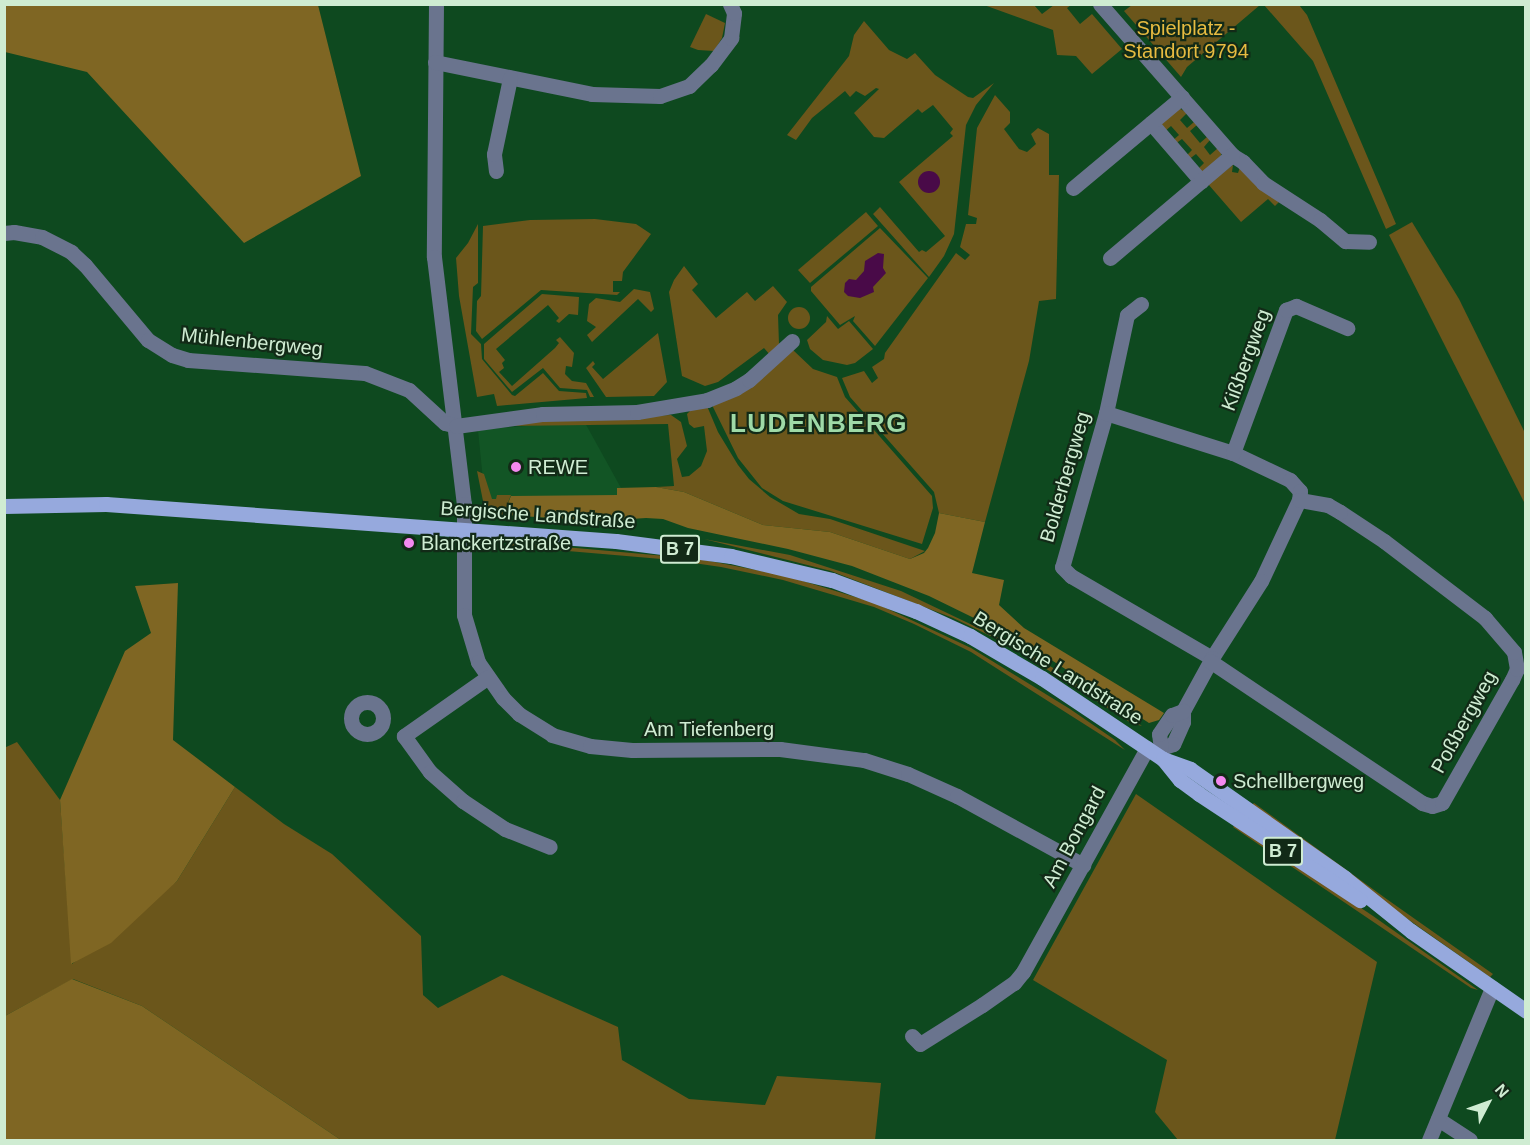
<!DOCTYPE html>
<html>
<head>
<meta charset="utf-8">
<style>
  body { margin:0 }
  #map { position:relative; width:1530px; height:1145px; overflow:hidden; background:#0e491f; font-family:Arial,sans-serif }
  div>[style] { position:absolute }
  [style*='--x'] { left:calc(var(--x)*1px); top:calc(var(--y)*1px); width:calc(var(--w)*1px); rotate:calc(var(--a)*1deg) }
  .built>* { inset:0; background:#125525 }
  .green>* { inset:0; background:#6b561b }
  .round { border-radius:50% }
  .forest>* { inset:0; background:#7f6623 }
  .water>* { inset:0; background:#490a48 }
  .minor>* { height:15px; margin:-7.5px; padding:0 7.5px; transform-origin:7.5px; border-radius:7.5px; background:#6a748e }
  .minor>.ring { margin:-7.5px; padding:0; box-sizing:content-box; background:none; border:15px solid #6a748e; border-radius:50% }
  .major>* { height:15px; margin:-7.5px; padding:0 7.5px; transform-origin:7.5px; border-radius:7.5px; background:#96a9dd }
  .dots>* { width:16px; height:16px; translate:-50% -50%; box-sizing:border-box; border:3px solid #122a17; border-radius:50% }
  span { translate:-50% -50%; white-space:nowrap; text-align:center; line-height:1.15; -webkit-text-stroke:4.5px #122a17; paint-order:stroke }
  .shield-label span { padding:2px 4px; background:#122a17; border:2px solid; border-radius:4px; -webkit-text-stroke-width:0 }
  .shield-label { font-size:18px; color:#cfecd2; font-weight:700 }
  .park-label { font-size:20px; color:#e7bb41 }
  .street-label { font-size:20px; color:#cfecd2 }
  .poi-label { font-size:20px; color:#cfecd2 }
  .left { translate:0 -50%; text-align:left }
  .district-label { font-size:26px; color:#9fdaa7; font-weight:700; letter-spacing:1.5px }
  .frame { position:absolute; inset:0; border:6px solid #cfecd2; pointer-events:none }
  .north { position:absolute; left:1458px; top:1073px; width:60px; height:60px; -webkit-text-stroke:4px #122a17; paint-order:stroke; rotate:49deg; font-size:16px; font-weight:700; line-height:24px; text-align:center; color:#cfecd2 }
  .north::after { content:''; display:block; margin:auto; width:21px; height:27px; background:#cfecd2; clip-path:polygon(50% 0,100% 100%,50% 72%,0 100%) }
</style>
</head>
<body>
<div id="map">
  <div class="built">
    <i style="clip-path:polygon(584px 421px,626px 497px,485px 500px,478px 430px)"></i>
  </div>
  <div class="green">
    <i style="clip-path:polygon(984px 5px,1034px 5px,1042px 14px,1054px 5px,1071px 5px,1067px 8px,1080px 24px,1092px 14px,1122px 49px,1092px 74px,1076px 56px,1057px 55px,1053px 30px)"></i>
    <i style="clip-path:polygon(1132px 5px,1132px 4px,1260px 5px,1187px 67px,1181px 77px,1124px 11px)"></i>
    <i style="clip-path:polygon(1264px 5px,1299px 5px,1307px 15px,1396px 224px,1386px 229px,1313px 61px)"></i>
    <i style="clip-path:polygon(706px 14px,725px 23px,722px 38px,714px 51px,698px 50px,690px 47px)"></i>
    <i style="clip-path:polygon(864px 21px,889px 50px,907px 59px,915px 53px,935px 75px,968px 97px,973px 98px,994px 83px,976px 105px,966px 125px,954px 234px,944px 256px,929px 277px,873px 214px,880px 207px,919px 252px,922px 250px,926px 252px,945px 236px,899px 182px,953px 136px,950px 133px,953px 129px,933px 105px,922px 113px,918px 109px,884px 138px,874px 137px,854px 113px,879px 89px,876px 88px,865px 96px,856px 91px,850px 97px,845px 91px,812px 118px,796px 140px,787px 135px,849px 56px,854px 35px)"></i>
    <i style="clip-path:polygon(995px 95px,1010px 112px,1010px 123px,1004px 129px,1019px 149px,1027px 152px,1036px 144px,1031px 134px,1038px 128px,1049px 134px,1049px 175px,1059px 175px,1056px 299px,1039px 301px,1029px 361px,985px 522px,939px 513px,934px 492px,850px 397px,842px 378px,864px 371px,872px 383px,878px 378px,872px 367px,884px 359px,885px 353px,956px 253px,965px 260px,970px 255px,960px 247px,966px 224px,976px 224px,977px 218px,968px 215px,977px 128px)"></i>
    <i style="clip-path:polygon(1179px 108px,1187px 113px,1180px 120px,1187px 128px,1194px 122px,1197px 125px,1190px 131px,1200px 143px,1207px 137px,1210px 140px,1204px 147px,1210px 155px,1218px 148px,1221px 153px,1221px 159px,1206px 172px,1197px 170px,1204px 163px,1196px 154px,1188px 160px,1186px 156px,1192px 150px,1182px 139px,1175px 144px,1172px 141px,1179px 135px,1171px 126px,1164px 132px,1162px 128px,1162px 123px)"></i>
    <i style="clip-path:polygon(1233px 165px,1232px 172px,1238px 173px,1240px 167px,1279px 202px,1275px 206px,1268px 199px,1241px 222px,1208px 184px)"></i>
    <i style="clip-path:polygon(866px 212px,878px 226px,810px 283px,798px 270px)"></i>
    <i style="clip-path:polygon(595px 219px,636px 224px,651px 234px,623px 272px,622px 281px,613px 281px,613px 292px,620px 292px,617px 295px,541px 290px,482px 339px,476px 331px,477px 301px,481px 296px,483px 226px,530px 220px)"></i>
    <i style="clip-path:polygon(1412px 222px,1459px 299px,1525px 433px,1525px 504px,1389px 235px)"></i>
    <i style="clip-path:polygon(478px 224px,478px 283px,473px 287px,471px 334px,481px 344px,482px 359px,512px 395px,515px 396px,543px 373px,559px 391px,586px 393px,587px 398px,497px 406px,494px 394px,477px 397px,459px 296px,456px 258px,468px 243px)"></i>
    <i style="clip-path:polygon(880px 228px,928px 278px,875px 346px,853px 321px,855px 316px,840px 325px,811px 291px,811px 287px)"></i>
    <i style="clip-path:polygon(684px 266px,698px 284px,692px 290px,716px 318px,747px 292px,755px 301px,773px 286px,787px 302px,778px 315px,779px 344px,770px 355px,764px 348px,718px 382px,705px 386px,682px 376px,669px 292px,674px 280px)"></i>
    <i style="clip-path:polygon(634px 289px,650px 292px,654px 309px,651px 312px,638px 299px,592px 342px,587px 335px,596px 327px,587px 321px,589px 304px,596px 298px,620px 302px)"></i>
    <i style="clip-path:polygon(542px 294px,579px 297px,578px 315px,569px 314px,559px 323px,556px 321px,559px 318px,548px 305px,496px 349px,505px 360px,502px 363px,504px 368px,499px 372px,512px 386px,555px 348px,559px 343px,556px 340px,560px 337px,574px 353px,572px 367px,566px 366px,565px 374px,572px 381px,586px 383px,594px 397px,590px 397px,587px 390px,560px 388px,543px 368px,512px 392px,484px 359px,484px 344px)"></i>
    <i class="round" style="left:788px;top:307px;width:22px;height:22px"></i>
    <i style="clip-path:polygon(827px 316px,838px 329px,849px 321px,873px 349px,855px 363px,847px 365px,823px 360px,810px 349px,807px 340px,826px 322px)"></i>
    <i style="clip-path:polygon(658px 333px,667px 382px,654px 396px,606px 397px,586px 368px,593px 361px,595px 364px,592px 367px,603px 379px)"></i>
    <i style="clip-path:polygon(793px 350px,813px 369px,837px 377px,845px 397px,932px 496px,933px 508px,922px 544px,783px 501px,762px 488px,738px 458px,712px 405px,746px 389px)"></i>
    <i style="clip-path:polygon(707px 406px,718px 432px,738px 465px,749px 479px,770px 497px,799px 514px,830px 519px,925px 551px,910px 559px,830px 532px,763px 525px,684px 492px,656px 487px,674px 486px,668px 424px,507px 426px,550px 420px,671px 415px,681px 422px,687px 446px,677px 459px,682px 477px,689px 476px,701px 466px,707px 451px,704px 426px,694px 428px,689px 424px,687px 414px,691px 410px)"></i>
    <i style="clip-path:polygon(477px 471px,484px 474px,492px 499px,496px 499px,497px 495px,511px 495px,503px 515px,493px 514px,484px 506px)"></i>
    <i style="clip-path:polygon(704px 539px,790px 555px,901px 591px,1027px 651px,1142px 726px,1131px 723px,1007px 644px,953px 618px,831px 571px)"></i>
    <i style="clip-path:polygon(509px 542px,699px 559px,783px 575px,875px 603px,971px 648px,1070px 709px,1115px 740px,1125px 750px,971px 652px,914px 624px,874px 607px,783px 580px,721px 567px,673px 560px,509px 546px)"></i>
    <i style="clip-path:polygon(17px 742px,60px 800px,72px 964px,177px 881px,235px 787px,284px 824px,332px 854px,421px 936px,423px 995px,438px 1008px,502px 975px,618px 1027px,622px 1060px,689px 1099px,765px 1105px,777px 1076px,881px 1083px,875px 1140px,341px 1140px,142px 1006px,73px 979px,5px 1016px,4px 748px)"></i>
    <i style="clip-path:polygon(1136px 794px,1377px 962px,1335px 1140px,1178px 1140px,1155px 1112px,1167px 1060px,1033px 980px)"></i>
    <i style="clip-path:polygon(1254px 803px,1388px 900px,1493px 974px,1490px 977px,1385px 903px,1251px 806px)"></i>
    <i style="clip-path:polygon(1236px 824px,1373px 916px,1478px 990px,1471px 988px,1233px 827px)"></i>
  </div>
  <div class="forest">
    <i style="clip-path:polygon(5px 4px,318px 5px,361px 176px,244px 243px,87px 72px,5px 52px)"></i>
    <i style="clip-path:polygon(656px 487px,684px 492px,763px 525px,830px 532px,910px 559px,924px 553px,928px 548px,935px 533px,939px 513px,985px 522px,972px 573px,1004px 580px,999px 605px,1024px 628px,1164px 713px,1159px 720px,1149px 723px,1025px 643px,929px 596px,852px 566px,788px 549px,688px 528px,663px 519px,646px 518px,601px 521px,503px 515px,511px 496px,617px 495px,617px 488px)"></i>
    <i style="clip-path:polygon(178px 583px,173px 740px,235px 787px,177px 881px,111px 943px,71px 964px,60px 800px,125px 651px,151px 633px,135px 586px)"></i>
    <i style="clip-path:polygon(72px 979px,142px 1006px,341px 1140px,5px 1140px,5px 1016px)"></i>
  </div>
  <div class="water">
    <i class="round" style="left:918px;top:171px;width:22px;height:22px"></i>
    <i style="clip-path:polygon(878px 253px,884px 254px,883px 268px,886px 273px,873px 287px,874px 292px,860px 298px,848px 296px,844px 292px,845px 283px,849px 279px,856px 280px,864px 271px,865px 261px)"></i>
  </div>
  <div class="minor">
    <i style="--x:436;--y:4;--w:253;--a:90.5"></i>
    <i style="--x:434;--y:257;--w:249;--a:83.1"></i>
    <i style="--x:464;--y:504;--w:111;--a:90"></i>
    <i style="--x:464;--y:615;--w:49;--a:73.4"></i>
    <i style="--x:478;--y:662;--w:44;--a:55.2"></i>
    <i style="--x:503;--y:698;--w:23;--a:45"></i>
    <i style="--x:519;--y:714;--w:39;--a:32"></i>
    <i style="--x:552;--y:735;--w:40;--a:16"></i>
    <i style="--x:590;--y:746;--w:42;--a:5.4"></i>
    <i style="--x:632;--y:750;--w:148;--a:-0.4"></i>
    <i style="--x:780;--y:749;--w:85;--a:7.5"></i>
    <i style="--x:864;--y:760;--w:46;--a:17.7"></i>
    <i style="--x:908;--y:774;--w:54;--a:24.2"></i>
    <i style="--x:957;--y:796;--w:144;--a:28.7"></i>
    <i style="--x:1100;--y:4;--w:201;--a:48.8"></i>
    <i style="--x:1232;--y:155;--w:13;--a:32"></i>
    <i style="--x:1243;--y:162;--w:29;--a:46"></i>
    <i style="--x:1263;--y:183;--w:68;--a:33"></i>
    <i style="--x:1320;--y:220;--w:33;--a:40"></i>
    <i style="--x:1345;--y:241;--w:24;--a:2"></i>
    <i style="--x:435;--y:62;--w:160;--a:11.5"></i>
    <i style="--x:592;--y:94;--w:68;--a:1.7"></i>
    <i style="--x:660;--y:96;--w:31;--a:-19"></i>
    <i style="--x:689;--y:86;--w:30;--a:-44"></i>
    <i style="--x:711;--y:65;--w:34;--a:-53"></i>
    <i style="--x:731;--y:38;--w:25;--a:-83"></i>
    <i style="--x:734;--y:13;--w:10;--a:-114"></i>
    <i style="--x:1151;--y:123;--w:77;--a:49.2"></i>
    <i style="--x:496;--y:171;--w:17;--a:-97"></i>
    <i style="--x:494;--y:154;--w:78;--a:-78.1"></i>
    <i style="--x:1073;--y:188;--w:142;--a:-39.9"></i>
    <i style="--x:4;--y:233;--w:10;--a:-6"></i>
    <i style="--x:14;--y:232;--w:28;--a:10"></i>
    <i style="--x:42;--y:237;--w:33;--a:27"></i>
    <i style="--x:71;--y:252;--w:19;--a:43"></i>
    <i style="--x:85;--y:265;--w:98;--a:50"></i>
    <i style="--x:148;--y:340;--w:28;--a:32"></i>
    <i style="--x:172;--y:355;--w:17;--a:17"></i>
    <i style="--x:188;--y:360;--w:177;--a:4.2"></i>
    <i style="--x:365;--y:373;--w:47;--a:21.1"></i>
    <i style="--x:409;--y:390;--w:49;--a:42.5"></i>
    <i style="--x:445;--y:423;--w:11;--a:15"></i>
    <i style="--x:456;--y:426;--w:88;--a:-7.9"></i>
    <i style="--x:543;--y:414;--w:94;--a:-1.2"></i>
    <i style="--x:637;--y:412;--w:71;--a:-9.7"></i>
    <i style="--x:707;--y:400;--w:31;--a:-22"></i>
    <i style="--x:736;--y:388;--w:15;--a:-32"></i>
    <i style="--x:749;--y:380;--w:58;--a:-42.2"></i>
    <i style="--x:1110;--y:258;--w:160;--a:-40.2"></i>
    <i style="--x:1141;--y:304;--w:18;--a:142"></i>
    <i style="--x:1127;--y:315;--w:100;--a:102.1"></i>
    <i style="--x:1106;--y:413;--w:160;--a:105.9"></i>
    <i style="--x:1062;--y:567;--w:13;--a:45"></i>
    <i style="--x:1071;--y:576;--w:163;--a:30.2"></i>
    <i style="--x:1106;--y:413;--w:133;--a:17.5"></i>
    <i style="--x:1233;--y:453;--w:63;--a:25.3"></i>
    <i style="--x:1290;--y:480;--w:15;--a:48"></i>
    <i style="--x:1300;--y:491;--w:9;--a:96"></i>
    <i style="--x:1299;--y:500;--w:89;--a:115.1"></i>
    <i style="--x:1261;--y:581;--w:91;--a:122.5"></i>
    <i style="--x:1212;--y:658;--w:60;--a:118.7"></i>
    <i style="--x:1183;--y:711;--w:11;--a:90"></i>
    <i style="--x:1183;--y:722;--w:24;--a:114"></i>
    <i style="--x:1173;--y:744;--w:13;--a:162"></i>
    <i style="--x:1161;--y:748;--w:7;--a:124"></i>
    <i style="--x:1233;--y:453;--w:153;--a:-69.7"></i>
    <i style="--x:1286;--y:310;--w:11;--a:-22"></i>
    <i style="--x:1296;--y:306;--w:56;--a:23.3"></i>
    <i style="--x:1210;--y:661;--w:255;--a:33.8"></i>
    <i style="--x:1422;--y:803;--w:10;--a:17"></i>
    <i style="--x:1432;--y:806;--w:10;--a:-17"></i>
    <i style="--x:1442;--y:803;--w:142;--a:-60.4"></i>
    <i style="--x:1512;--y:680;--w:12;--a:-66"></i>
    <i style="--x:1517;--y:669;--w:17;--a:-100"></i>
    <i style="--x:1514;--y:652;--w:45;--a:-130.5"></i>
    <i style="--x:1485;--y:618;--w:127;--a:-142.7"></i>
    <i style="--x:1384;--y:541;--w:53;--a:-146.6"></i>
    <i style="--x:1340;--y:512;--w:14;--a:-150"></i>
    <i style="--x:1328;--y:505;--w:29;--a:-170"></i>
    <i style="--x:488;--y:677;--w:103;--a:144.9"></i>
    <i style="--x:404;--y:736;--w:44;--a:54.2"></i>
    <i style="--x:430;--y:772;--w:44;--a:41.3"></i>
    <i style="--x:463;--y:801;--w:50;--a:33.7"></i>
    <i style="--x:505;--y:829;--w:48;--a:21.8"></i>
    <i class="ring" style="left:351px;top:702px;width:17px;height:17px"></i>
    <i style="--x:1161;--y:748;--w:14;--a:-98"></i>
    <i style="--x:1159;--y:734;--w:23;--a:-56"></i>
    <i style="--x:1172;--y:715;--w:12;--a:-20"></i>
    <i style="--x:912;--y:1036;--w:11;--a:45"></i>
    <i style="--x:920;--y:1044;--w:73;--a:-32.2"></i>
    <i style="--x:982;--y:1005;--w:39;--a:-35"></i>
    <i style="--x:1014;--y:983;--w:14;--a:-51"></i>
    <i style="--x:1023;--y:972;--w:256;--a:-61"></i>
    <i style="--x:1438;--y:1119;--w:38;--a:33"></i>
    <i style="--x:1429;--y:1140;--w:165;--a:-67.5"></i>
  </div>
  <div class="major">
    <i style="--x:4;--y:506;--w:102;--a:-1.1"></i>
    <i style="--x:106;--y:504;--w:511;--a:4.15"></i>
    <i style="--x:616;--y:541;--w:116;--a:7.4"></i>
    <i style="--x:731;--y:556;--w:104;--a:13.4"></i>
    <i style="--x:832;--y:580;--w:90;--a:20.3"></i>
    <i style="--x:916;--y:611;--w:60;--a:24.8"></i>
    <i style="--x:970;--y:636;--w:83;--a:30.3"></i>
    <i style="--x:1042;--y:678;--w:146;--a:33.8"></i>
    <i style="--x:1163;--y:759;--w:29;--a:20"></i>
    <i style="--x:1190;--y:769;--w:189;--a:35.1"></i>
    <i style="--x:1345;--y:878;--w:85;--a:38.8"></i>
    <i style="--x:1411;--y:931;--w:140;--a:34.8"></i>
    <i style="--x:1163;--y:759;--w:27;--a:51"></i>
    <i style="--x:1180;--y:780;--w:24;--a:36"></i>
    <i style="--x:1199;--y:794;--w:193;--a:33.4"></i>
  </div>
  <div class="dots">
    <i style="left:516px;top:467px;background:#f489f0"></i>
    <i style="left:409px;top:543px;background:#f489f0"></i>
    <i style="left:1221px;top:781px;background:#f489f0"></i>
  </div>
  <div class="shield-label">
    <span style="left:680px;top:549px">B 7</span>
    <span style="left:1283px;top:851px">B 7</span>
  </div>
  <div class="park-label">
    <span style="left:1186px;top:40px">Spielplatz -<br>Standort 9794</span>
  </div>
  <div class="street-label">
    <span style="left:252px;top:342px;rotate:6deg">Mühlenbergweg</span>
    <span style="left:1246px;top:360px;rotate:-70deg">Kißbergweg</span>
    <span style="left:1065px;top:477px;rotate:-74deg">Bolderbergweg</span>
    <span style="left:538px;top:515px;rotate:4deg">Bergische Landstraße</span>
    <span style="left:1058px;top:668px;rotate:32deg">Bergische Landstraße</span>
    <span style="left:1464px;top:722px;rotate:-61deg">Poßbergweg</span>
    <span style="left:709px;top:729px">Am Tiefenberg</span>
    <span style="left:1074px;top:837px;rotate:-62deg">Am Bongard</span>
  </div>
  <div class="poi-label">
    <span class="left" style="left:528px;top:467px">REWE</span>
    <span class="left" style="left:421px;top:543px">Blanckertzstraße</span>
    <span class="left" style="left:1233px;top:781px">Schellbergweg</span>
  </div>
  <div class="district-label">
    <span style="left:819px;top:424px">LUDENBERG</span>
  </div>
  <div class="frame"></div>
  <div class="north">N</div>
</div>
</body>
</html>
